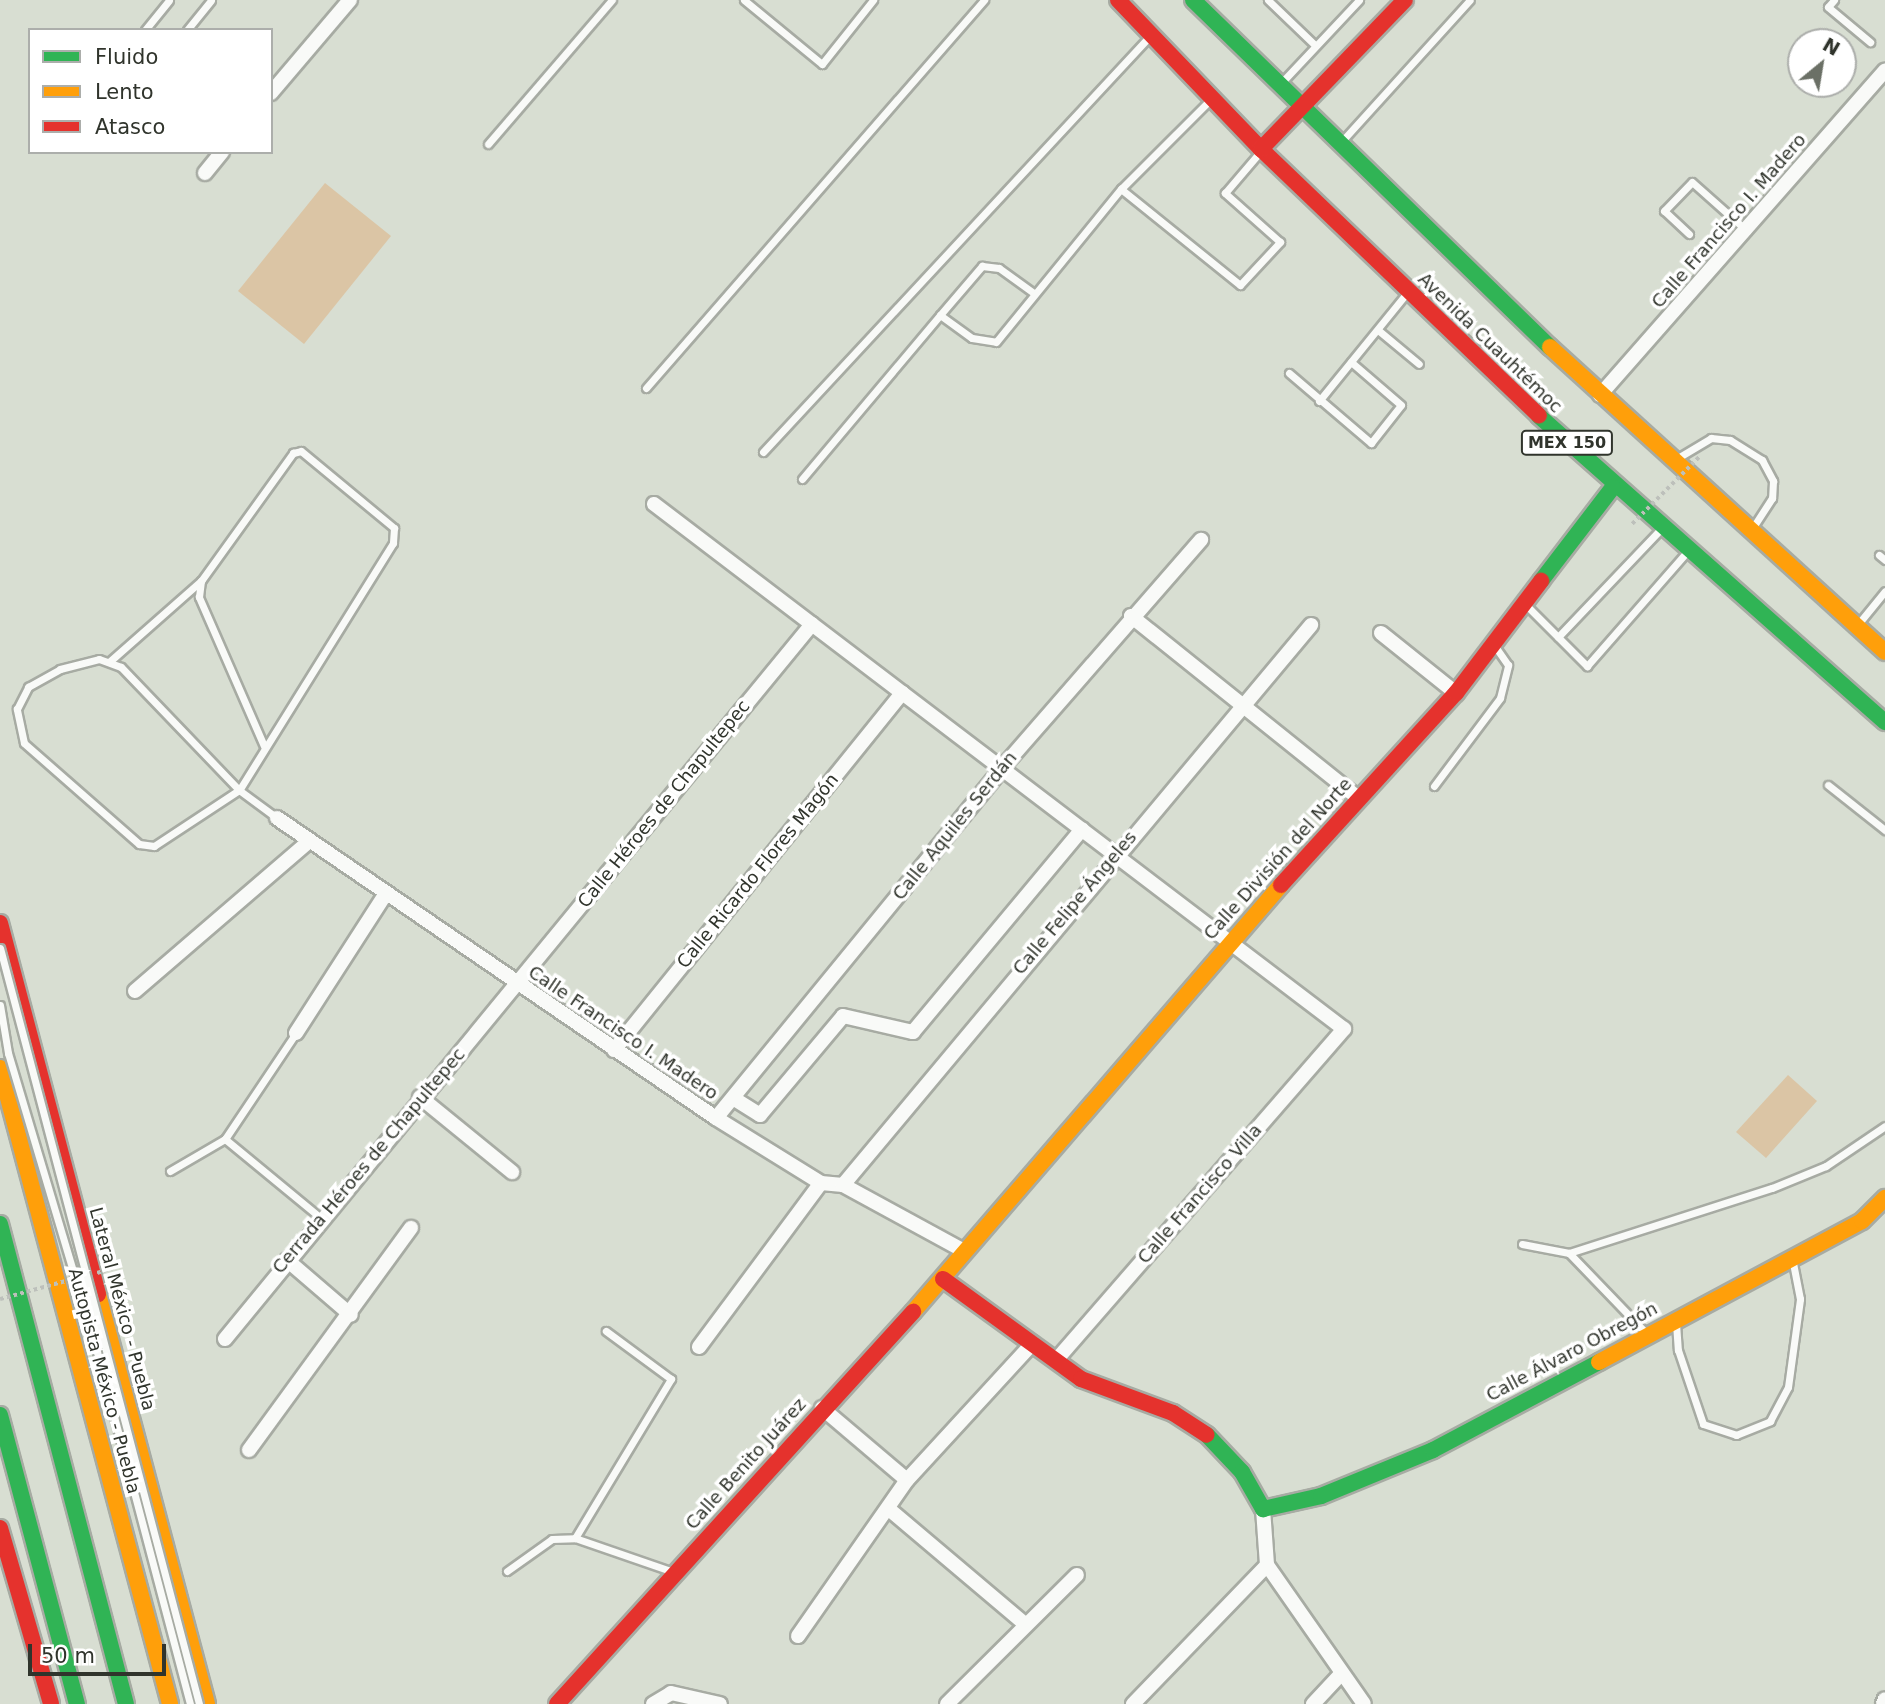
<!DOCTYPE html>
<html>
<head>
<meta charset="utf-8">
<style>
  body { margin:0 }
  #map { position:relative; width:1885px; height:1704px; overflow:hidden; background:#d8ded2; font-family:"DejaVu Sans",sans-serif }
  div>[style] { position:absolute }
  [style*='--x'] { left:calc(var(--x)*1px); top:calc(var(--y)*1px); width:calc(var(--w)*1px); rotate:calc(var(--a)*1deg) }
  .green>* { inset:0; background:#dbc5a5 }
  .roads { filter:drop-shadow(2px 0 #a7aba3) drop-shadow(-2px 0 #a7aba3) drop-shadow(0 2px #a7aba3) drop-shadow(0 -2px #a7aba3) }
  .lane>* { height:7px; margin:-3.5px; padding:0 3.5px; transform-origin:3.5px; border-radius:3.5px; background:#f9faf8 }
  .street>* { height:14px; margin:-7px; padding:0 7px; transform-origin:7px; border-radius:7px; background:#f9faf8 }
  .fast>* { height:16px; margin:-8px; padding:0 8px; transform-origin:8px; border-radius:8px; background:#30b455 }
  .slow>* { height:16px; margin:-8px; padding:0 8px; transform-origin:8px; border-radius:8px; background:#ff9f0a }
  .jam>* { height:16px; margin:-8px; padding:0 8px; transform-origin:8px; border-radius:8px; background:#e5322d }
  .path-bridge>* { height:3.5px; margin-top:-1.75px; transform-origin:0; background:repeating-linear-gradient(90deg,#bdc0bb 0 3.5px,transparent 0 7px) }
  .bridges { filter:drop-shadow(2px 0 #a7aba3) drop-shadow(-2px 0 #a7aba3) drop-shadow(0 2px #a7aba3) drop-shadow(0 -2px #a7aba3) }
  .lane-bridge>* { height:7px; margin:-3.5px; padding:0 3.5px; transform-origin:3.5px; border-radius:3.5px; background:#f9faf8 }
  span { translate:-50% -50%; white-space:nowrap; text-align:center; line-height:1.15; -webkit-text-stroke:7px #fff; paint-order:stroke }
  .shield-label span { padding:2px 5px; background:#fff; border:2px solid; border-radius:5px; -webkit-text-stroke-width:0 }
  .shield-label { font-size:16px; color:#30342c; font-weight:700 }
  .street-label { font-size:18px; color:#30342c }
  .legend { position:absolute; left:28px; top:28px; width:245px; height:126px; box-sizing:border-box; background:#fff; border:2px solid #acaeab; margin:0; padding:9px 12px; list-style:none; font-size:21px; color:#30342c }
  .legend li { display:flex; align-items:center; gap:14px; height:35px }
  .legend b { width:35px; border:2px solid #acaeab }
  .north { position:absolute; left:1787px; top:28px; width:70px; height:70px; box-sizing:border-box; background:#fff; border:2px solid #acaeab; border-radius:50%; rotate:30deg; font-size:19px; font-weight:700; line-height:28px; text-align:center; color:#30342c }
  .north::after { content:''; display:block; margin:auto; width:24px; height:32px; background:#6b7066; clip-path:polygon(50% 0,100% 100%,50% 72%,0 100%) }
  .scale { position:absolute; left:28px; top:1644px; width:138px; height:32px; box-sizing:border-box; border:4px solid #30342c; border-top:0; padding-left:9px; font-size:21px; line-height:24px; white-space:nowrap; color:#30342c; -webkit-text-stroke:5px #fff; paint-order:stroke }
</style>
</head>
<body>
<div id="map">
  <div class="green">
    <i style="clip-path:polygon(325px 183px,391px 236px,304px 344px,238px 291px)"></i>
    <i style="clip-path:polygon(1788px 1075px,1817px 1101px,1766px 1158px,1736px 1132px)"></i>
  </div>
  <div class="roads">
    <div class="lane">
      <i style="--x:744;--y:0;--w:101;--a:39.4"></i>
      <i style="--x:822;--y:64;--w:82;--a:-51.4"></i>
      <i style="--x:1268;--y:0;--w:66;--a:43.8"></i>
      <i style="--x:1834;--y:0;--w:9;--a:131"></i>
      <i style="--x:1828;--y:7;--w:55;--a:39.8"></i>
      <i style="--x:145;--y:30;--w:38;--a:-51"></i>
      <i style="--x:187;--y:30;--w:38;--a:-51"></i>
      <i style="--x:1283;--y:81;--w:111;--a:-46.8"></i>
      <i style="--x:1211;--y:99;--w:127;--a:135"></i>
      <i style="--x:1121;--y:189;--w:153;--a:38.9"></i>
      <i style="--x:1240;--y:285;--w:59;--a:-47.1"></i>
      <i style="--x:1280;--y:242;--w:74;--a:-138.3"></i>
      <i style="--x:1225;--y:193;--w:52;--a:-49.6"></i>
      <i style="--x:1342;--y:141;--w:190;--a:-47.8"></i>
      <i style="--x:488;--y:144;--w:190;--a:-49.3"></i>
      <i style="--x:1689;--y:234;--w:34;--a:-137"></i>
      <i style="--x:1664;--y:211;--w:40;--a:-46"></i>
      <i style="--x:1692;--y:182;--w:74;--a:41.7"></i>
      <i style="--x:940;--y:315;--w:65;--a:-49.4"></i>
      <i style="--x:982;--y:266;--w:17;--a:7"></i>
      <i style="--x:999;--y:268;--w:44;--a:35.8"></i>
      <i style="--x:1378;--y:330;--w:53;--a:39.7"></i>
      <i style="--x:1289;--y:373;--w:108;--a:40.5"></i>
      <i style="--x:1371;--y:443;--w:48;--a:-51.7"></i>
      <i style="--x:1401;--y:405;--w:66;--a:-139.3"></i>
      <i style="--x:646;--y:388;--w:515;--a:-48.94"></i>
      <i style="--x:1319;--y:401;--w:138;--a:-50.9"></i>
      <i style="--x:763;--y:452;--w:565;--a:-47.08"></i>
      <i style="--x:1676;--y:459;--w:41;--a:-31"></i>
      <i style="--x:1711;--y:438;--w:19;--a:6"></i>
      <i style="--x:1730;--y:440;--w:38;--a:32"></i>
      <i style="--x:1762;--y:460;--w:24;--a:62"></i>
      <i style="--x:1773;--y:481;--w:17;--a:93"></i>
      <i style="--x:1772;--y:498;--w:35;--a:123"></i>
      <i style="--x:802;--y:479;--w:214;--a:-49.9"></i>
      <i style="--x:940;--y:315;--w:39;--a:36"></i>
      <i style="--x:972;--y:338;--w:24;--a:9"></i>
      <i style="--x:996;--y:342;--w:198;--a:-50.8"></i>
      <i style="--x:1879;--y:555;--w:8;--a:40"></i>
      <i style="--x:1525;--y:604;--w:88;--a:45"></i>
      <i style="--x:1587;--y:666;--w:149;--a:-48.8"></i>
      <i style="--x:1859;--y:623;--w:41;--a:-50.9"></i>
      <i style="--x:1558;--y:637;--w:146;--a:-46.4"></i>
      <i style="--x:99;--y:659;--w:23;--a:20"></i>
      <i style="--x:121;--y:667;--w:170;--a:46.2"></i>
      <i style="--x:239;--y:790;--w:102;--a:146.6"></i>
      <i style="--x:154;--y:846;--w:15;--a:-172"></i>
      <i style="--x:139;--y:844;--w:153;--a:-138.7"></i>
      <i style="--x:24;--y:743;--w:35;--a:-102"></i>
      <i style="--x:17;--y:709;--w:25;--a:-63"></i>
      <i style="--x:28;--y:687;--w:37;--a:-29"></i>
      <i style="--x:60;--y:669;--w:40;--a:-14.4"></i>
      <i style="--x:109;--y:662;--w:123;--a:-41.4"></i>
      <i style="--x:264;--y:746;--w:163;--a:-113.6"></i>
      <i style="--x:199;--y:597;--w:16;--a:-83"></i>
      <i style="--x:201;--y:581;--w:158;--a:-54.3"></i>
      <i style="--x:293;--y:453;--w:8;--a:-14"></i>
      <i style="--x:301;--y:451;--w:121;--a:39.6"></i>
      <i style="--x:394;--y:528;--w:15;--a:94"></i>
      <i style="--x:393;--y:543;--w:291;--a:121.9"></i>
      <i style="--x:239;--y:790;--w:47;--a:36.4"></i>
      <i style="--x:1828;--y:785;--w:73;--a:38.3"></i>
      <i style="--x:1434;--y:786;--w:110;--a:-53.1"></i>
      <i style="--x:1500;--y:698;--w:34;--a:-76"></i>
      <i style="--x:1508;--y:665;--w:24;--a:-125"></i>
      <i style="--x:225;--y:1139;--w:124;--a:39.5"></i>
      <i style="--x:170;--y:1171;--w:64;--a:-30.2"></i>
      <i style="--x:225;--y:1139;--w:128;--a:-56.2"></i>
      <i style="--x:1522;--y:1244;--w:48;--a:10.8"></i>
      <i style="--x:1569;--y:1253;--w:111;--a:46.1"></i>
      <i style="--x:1569;--y:1253;--w:213;--a:-17.8"></i>
      <i style="--x:1772;--y:1188;--w:58;--a:-22.2"></i>
      <i style="--x:1826;--y:1166;--w:71;--a:-34.1"></i>
      <i style="--x:1676;--y:1323;--w:27;--a:86"></i>
      <i style="--x:1678;--y:1350;--w:78;--a:71.3"></i>
      <i style="--x:1703;--y:1424;--w:35;--a:18"></i>
      <i style="--x:1736;--y:1435;--w:37;--a:-22"></i>
      <i style="--x:1770;--y:1421;--w:38;--a:-62"></i>
      <i style="--x:1788;--y:1387;--w:89;--a:-82.2"></i>
      <i style="--x:1800;--y:1299;--w:38;--a:-101"></i>
      <i style="--x:575;--y:1538;--w:186;--a:-58.9"></i>
      <i style="--x:671;--y:1379;--w:81;--a:-143.6"></i>
      <i style="--x:507;--y:1571;--w:55;--a:-35.4"></i>
      <i style="--x:552;--y:1539;--w:23;--a:-2"></i>
      <i style="--x:575;--y:1538;--w:105;--a:19"></i>
    </div>
    <div class="street">
      <i style="--x:271;--y:93;--w:122;--a:-49.7"></i>
      <i style="--x:205;--y:173;--w:27;--a:-51"></i>
      <i style="--x:1600;--y:395;--w:432;--a:-48.7"></i>
      <i style="--x:654;--y:504;--w:867;--a:37.27"></i>
      <i style="--x:1344;--y:1029;--w:439;--a:131"></i>
      <i style="--x:1131;--y:616;--w:291;--a:38.7"></i>
      <i style="--x:1381;--y:633;--w:96;--a:38.7"></i>
      <i style="--x:277;--y:818;--w:532;--a:34.35"></i>
      <i style="--x:716;--y:1118;--w:123;--a:31.8"></i>
      <i style="--x:821;--y:1183;--w:22;--a:5"></i>
      <i style="--x:843;--y:1185;--w:138;--a:28.6"></i>
      <i style="--x:135;--y:991;--w:225;--a:-40.7"></i>
      <i style="--x:296;--y:1033;--w:164;--a:-57.2"></i>
      <i style="--x:614;--y:1050;--w:459;--a:-51.1"></i>
      <i style="--x:420;--y:1097;--w:119;--a:39.2"></i>
      <i style="--x:733;--y:1098;--w:32;--a:32"></i>
      <i style="--x:760;--y:1115;--w:129;--a:-50"></i>
      <i style="--x:843;--y:1016;--w:72;--a:12.9"></i>
      <i style="--x:913;--y:1032;--w:264;--a:-50.2"></i>
      <i style="--x:716;--y:1118;--w:452;--a:-50.7"></i>
      <i style="--x:1002;--y:768;--w:303;--a:-48.9"></i>
      <i style="--x:843;--y:1185;--w:730;--a:-50.11"></i>
      <i style="--x:287;--y:1260;--w:84;--a:40.7"></i>
      <i style="--x:225;--y:1339;--w:925;--a:-50.61"></i>
      <i style="--x:699;--y:1347;--w:204;--a:-53.4"></i>
      <i style="--x:822;--y:1408;--w:111;--a:40.3"></i>
      <i style="--x:249;--y:1450;--w:275;--a:-53.9"></i>
      <i style="--x:1263;--y:1509;--w:56;--a:85.9"></i>
      <i style="--x:1267;--y:1565;--w:169;--a:55.1"></i>
      <i style="--x:890;--y:1510;--w:177;--a:40.2"></i>
      <i style="--x:798;--y:1636;--w:190;--a:-55.1"></i>
      <i style="--x:907;--y:1480;--w:186;--a:-47.4"></i>
      <i style="--x:653;--y:1704;--w:21;--a:-31"></i>
      <i style="--x:671;--y:1693;--w:50;--a:12.7"></i>
      <i style="--x:947;--y:1704;--w:183;--a:-44.8"></i>
      <i style="--x:1133;--y:1704;--w:193;--a:-46"></i>
      <i style="--x:1313;--y:1704;--w:40;--a:-47"></i>
      <i style="--x:1883;--y:1704;--w:5;--a:-68"></i>
    </div>
    <div class="fast">
      <i style="--x:1193;--y:0;--w:498;--a:44.2"></i>
      <i style="--x:1539;--y:416;--w:462;--a:41.5"></i>
      <i style="--x:1541;--y:581;--w:118;--a:-52.5"></i>
      <i style="--x:0;--y:1224;--w:496;--a:75.3"></i>
      <i style="--x:0;--y:1415;--w:299;--a:75.1"></i>
      <i style="--x:1207;--y:1435;--w:51;--a:46.6"></i>
      <i style="--x:1242;--y:1472;--w:43;--a:60.4"></i>
      <i style="--x:1263;--y:1509;--w:59;--a:-12.6"></i>
      <i style="--x:1321;--y:1496;--w:121;--a:-22.3"></i>
      <i style="--x:1433;--y:1450;--w:188;--a:-27.9"></i>
    </div>
    <div class="slow">
      <i style="--x:1550;--y:347;--w:453;--a:42.3"></i>
      <i style="--x:0;--y:1068;--w:658;--a:75.03"></i>
      <i style="--x:98;--y:1294;--w:424;--a:75.1"></i>
      <i style="--x:913;--y:1312;--w:564;--a:-49.24"></i>
      <i style="--x:1599;--y:1362;--w:298;--a:-28.2"></i>
      <i style="--x:1862;--y:1221;--w:33;--a:-45"></i>
    </div>
    <div class="jam">
      <i style="--x:1118;--y:0;--w:207;--a:46.2"></i>
      <i style="--x:1261;--y:149;--w:385;--a:43.8"></i>
      <i style="--x:1261;--y:149;--w:207;--a:-46"></i>
      <i style="--x:1281;--y:885;--w:260;--a:-47.7"></i>
      <i style="--x:1456;--y:693;--w:141;--a:-52.8"></i>
      <i style="--x:0;--y:923;--w:384;--a:75.2"></i>
      <i style="--x:943;--y:1279;--w:170;--a:35.9"></i>
      <i style="--x:1081;--y:1379;--w:98;--a:20.3"></i>
      <i style="--x:1173;--y:1413;--w:40;--a:32.9"></i>
      <i style="--x:0;--y:1528;--w:183;--a:73.8"></i>
      <i style="--x:557;--y:1704;--w:530;--a:-47.76"></i>
    </div>
  </div>
  <div class="path-bridge">
    <i style="--x:1632;--y:524;--w:95;--a:-45"></i>
    <i style="--x:97;--y:1273;--w:20;--a:-18"></i>
    <i style="--x:0;--y:1299;--w:68;--a:-15.3"></i>
  </div>
  <div class="bridges">
    <div class="lane-bridge">
      <i style="--x:0;--y:948;--w:782;--a:75.25"></i>
      <i style="--x:0;--y:1005;--w:49;--a:80.5"></i>
      <i style="--x:8;--y:1053;--w:312;--a:73.4"></i>
      <i style="--x:97;--y:1352;--w:364;--a:75.2"></i>
    </div>
  </div>
  <div class="shield-label">
    <span style="left:1567px;top:443px">MEX 150</span>
  </div>
  <div class="street-label">
    <span style="left:1729px;top:221px;rotate:-49deg">Calle Francisco I. Madero</span>
    <span style="left:1490px;top:343px;rotate:44deg">Avenida Cuauhtémoc</span>
    <span style="left:664px;top:804px;rotate:-51deg">Calle Héroes de Chapultepec</span>
    <span style="left:955px;top:826px;rotate:-51deg">Calle Aquiles Serdán</span>
    <span style="left:1278px;top:859px;rotate:-48deg">Calle División del Norte</span>
    <span style="left:758px;top:871px;rotate:-51deg">Calle Ricardo Flores Magón</span>
    <span style="left:1075px;top:903px;rotate:-50deg">Calle Felipe Ángeles</span>
    <span style="left:623px;top:1033px;rotate:34deg">Calle Francisco I. Madero</span>
    <span style="left:369px;top:1161px;rotate:-50deg">Cerrada Héroes de Chapultepec</span>
    <span style="left:1200px;top:1194px;rotate:-49deg">Calle Francisco Villa</span>
    <span style="left:122px;top:1309px;rotate:75deg">Lateral México - Puebla</span>
    <span style="left:1572px;top:1352px;rotate:-28deg">Calle Álvaro Obregón</span>
    <span style="left:104px;top:1381px;rotate:75deg">Autopista México - Puebla</span>
    <span style="left:746px;top:1464px;rotate:-48deg">Calle Benito Juárez</span>
  </div>
  <ul class="legend">
  <li><b style="height:9px;background:#30b455"></b>Fluido</li>
  <li><b style="height:9px;background:#ff9f0a"></b>Lento</li>
  <li><b style="height:9px;background:#e5322d"></b>Atasco</li>
  </ul>
  <div class="north">N</div>
  <div class="scale">50 m</div>
</div>
</body>
</html>
